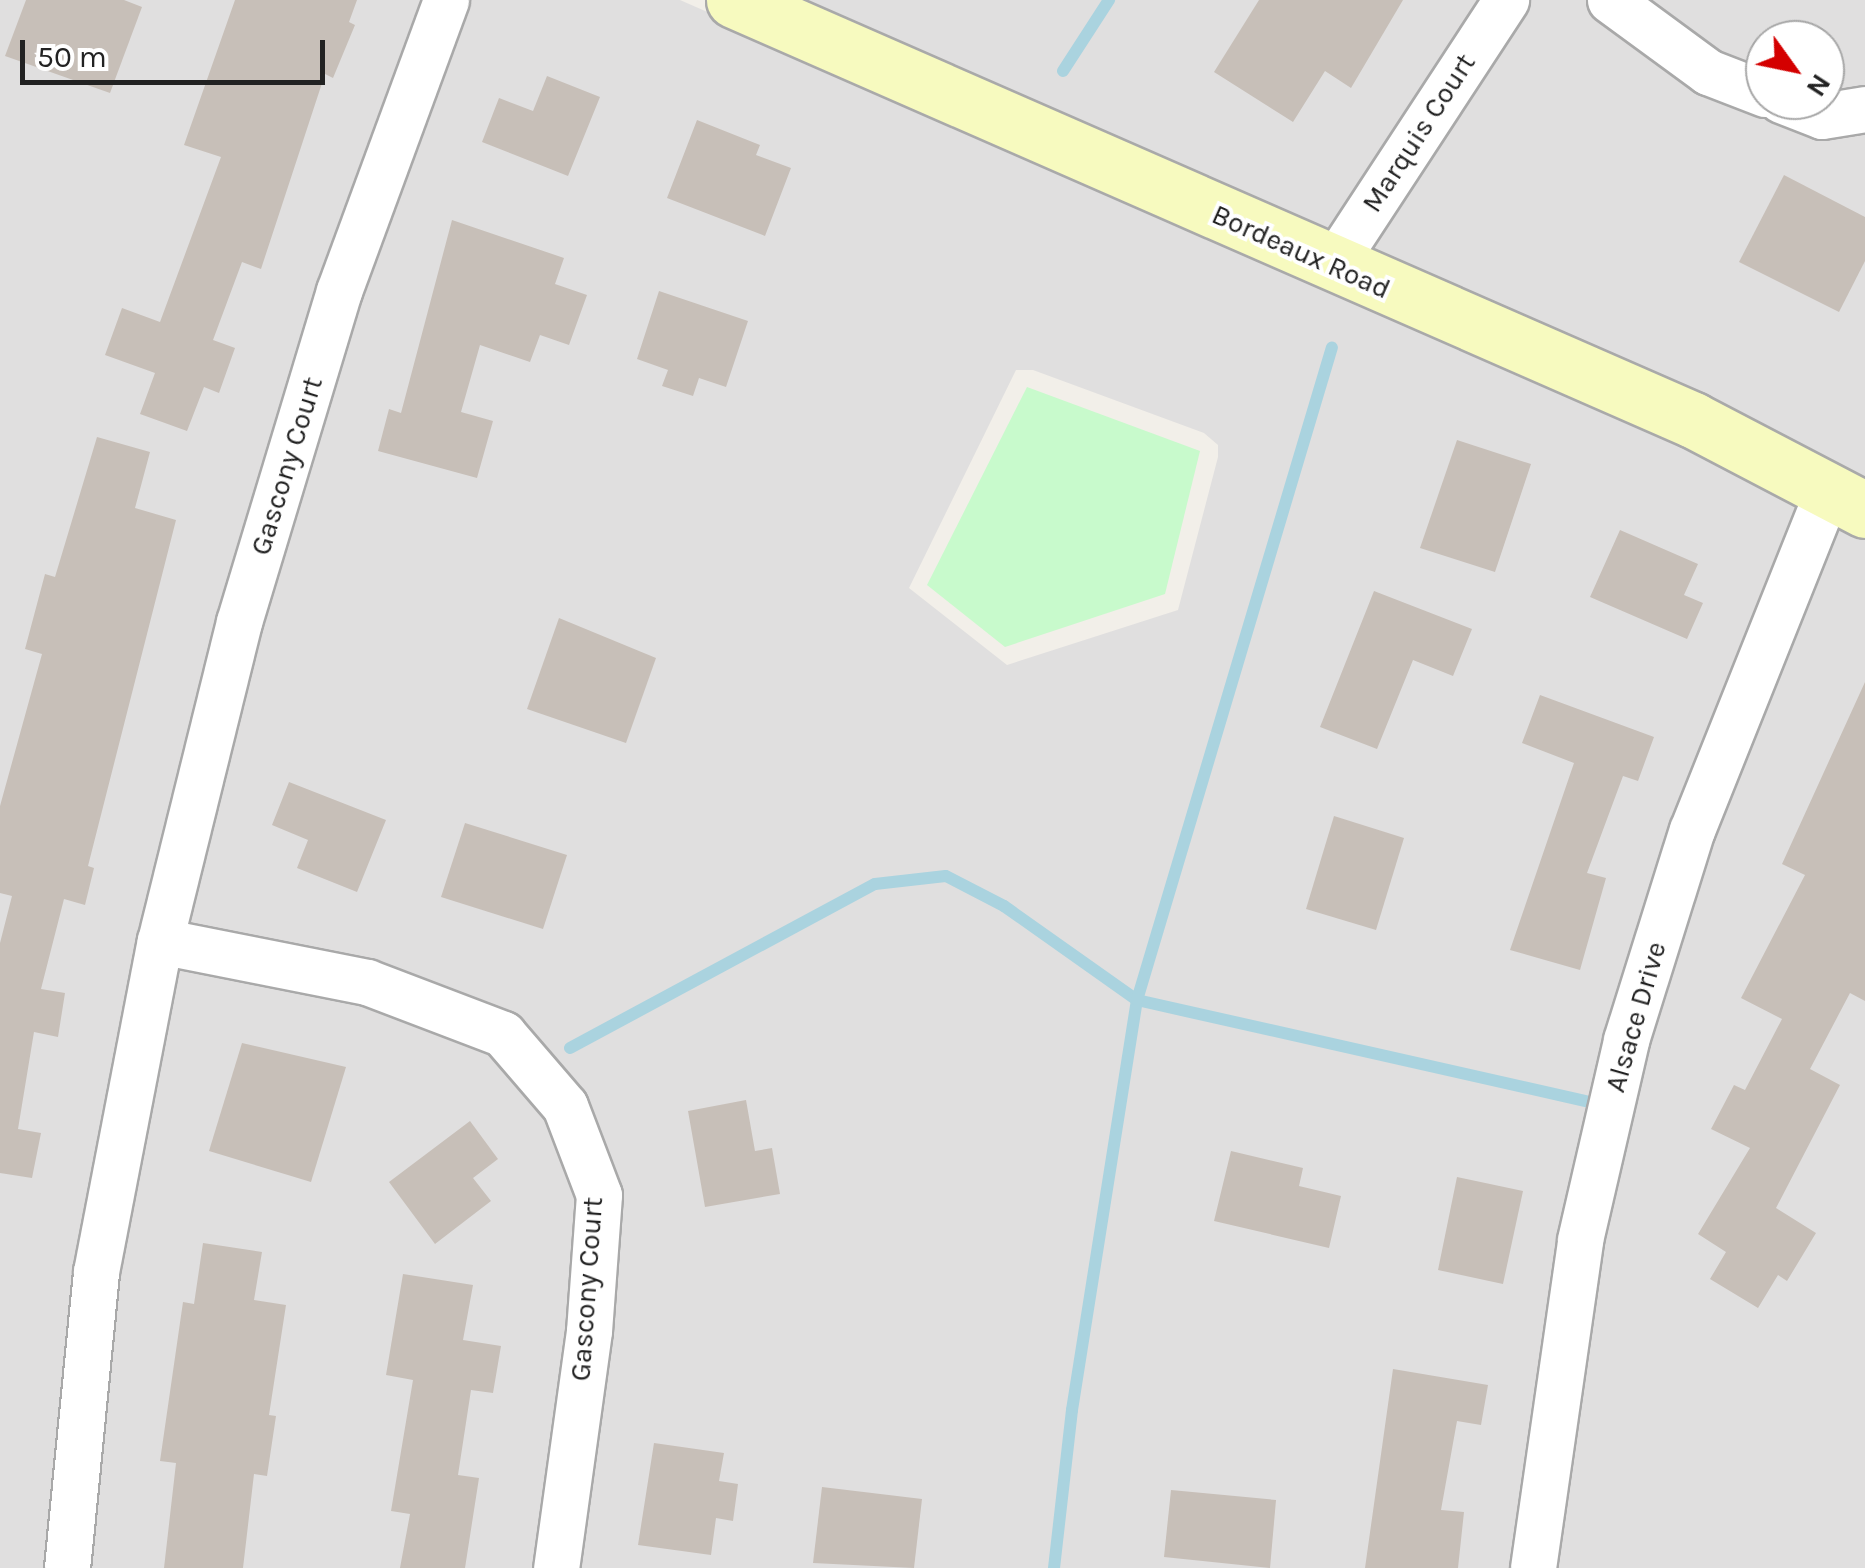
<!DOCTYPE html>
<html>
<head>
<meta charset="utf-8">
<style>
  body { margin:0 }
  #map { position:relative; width:1865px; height:1568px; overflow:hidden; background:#f2efe9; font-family:Karla,sans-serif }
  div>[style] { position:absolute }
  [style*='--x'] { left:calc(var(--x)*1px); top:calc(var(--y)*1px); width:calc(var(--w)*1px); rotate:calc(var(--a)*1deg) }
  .residential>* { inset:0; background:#e0dfdf }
  .park>* { inset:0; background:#c8facc }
  .stream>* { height:12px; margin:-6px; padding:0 6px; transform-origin:6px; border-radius:6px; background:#aad3df }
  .building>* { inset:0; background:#c7bfb8 }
  .roads { filter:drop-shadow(2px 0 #a9a9a9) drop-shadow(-2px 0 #a9a9a9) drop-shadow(0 2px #a9a9a9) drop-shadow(0 -2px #a9a9a9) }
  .street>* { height:45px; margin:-22.5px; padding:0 22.5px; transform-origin:22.5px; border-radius:22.5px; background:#fff }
  .secondary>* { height:55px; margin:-27.5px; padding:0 27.5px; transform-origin:27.5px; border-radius:27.5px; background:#f7fabf }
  span { translate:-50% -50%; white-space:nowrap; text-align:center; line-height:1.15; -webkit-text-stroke:8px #fff; paint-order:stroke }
  .street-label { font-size:28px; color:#222 }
  .north { position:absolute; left:1745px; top:20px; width:100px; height:100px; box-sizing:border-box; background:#fff; border:2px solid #a7a7a7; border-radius:50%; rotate:123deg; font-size:28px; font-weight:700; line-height:40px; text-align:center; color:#222 }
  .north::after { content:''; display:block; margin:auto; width:35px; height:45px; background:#d40000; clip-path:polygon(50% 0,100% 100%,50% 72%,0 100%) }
  .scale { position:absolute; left:20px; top:40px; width:305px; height:45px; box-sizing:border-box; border:5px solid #222; border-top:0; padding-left:12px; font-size:30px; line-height:35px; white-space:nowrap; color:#222; -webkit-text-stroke:8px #fff; paint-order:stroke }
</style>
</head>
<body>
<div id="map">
  <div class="residential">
    <i style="clip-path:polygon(evenodd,0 0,680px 0,1685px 439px,1865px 535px,1865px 1568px,0 1568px,0 0,1016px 370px,1033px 370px,1204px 433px,1218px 445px,1218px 457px,1178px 610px,1007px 665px,909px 588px,1016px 370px)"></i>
    <i style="clip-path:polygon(evenodd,787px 0,1865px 0,1865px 488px,787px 0,1765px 40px,1825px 40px,1825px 100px,1765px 100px,1765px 40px)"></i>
  </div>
  <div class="park">
    <i style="clip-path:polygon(1027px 387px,1200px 451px,1165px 594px,1005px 647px,927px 585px)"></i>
  </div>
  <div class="stream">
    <i style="--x:1063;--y:71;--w:85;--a:-57.1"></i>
    <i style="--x:570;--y:1048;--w:346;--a:-28.3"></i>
    <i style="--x:875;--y:884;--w:71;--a:-6.4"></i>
    <i style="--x:946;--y:876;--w:65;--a:27.3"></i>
    <i style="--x:1004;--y:906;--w:163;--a:35.3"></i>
    <i style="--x:1137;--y:1000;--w:460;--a:12.7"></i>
    <i style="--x:1054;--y:1568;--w:159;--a:-83.5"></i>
    <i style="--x:1072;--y:1410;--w:415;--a:-81"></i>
    <i style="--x:1137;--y:1000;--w:681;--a:-73.37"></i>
  </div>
  <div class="building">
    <i style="clip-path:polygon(26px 0,124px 0,142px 7px,110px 93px,5px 56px)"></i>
    <i style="clip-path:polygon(235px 0,357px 0,349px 22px,355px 25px,333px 78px,325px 74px,261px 269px,242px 262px,213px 340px,235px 348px,219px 393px,204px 387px,187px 431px,140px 414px,155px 373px,105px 355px,122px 308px,160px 322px,221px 157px,184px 145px)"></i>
    <i style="clip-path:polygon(1259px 0,1403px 0,1351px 88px,1325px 71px,1293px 122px,1214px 72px)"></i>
    <i style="clip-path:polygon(547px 76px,600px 97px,568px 176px,482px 142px,499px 98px,533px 111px)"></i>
    <i style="clip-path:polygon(697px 120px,760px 145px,756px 155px,791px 168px,765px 236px,667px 198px)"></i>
    <i style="clip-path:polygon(1784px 175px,1865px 217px,1865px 261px,1839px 312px,1739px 262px)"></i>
    <i style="clip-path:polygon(452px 220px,564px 258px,555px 284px,587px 295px,569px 345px,540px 335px,530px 362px,480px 345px,461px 412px,493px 421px,477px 478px,378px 451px,389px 409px,401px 413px)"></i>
    <i style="clip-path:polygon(659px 291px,748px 321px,726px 387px,699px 378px,693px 396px,662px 386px,668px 370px,637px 359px)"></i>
    <i style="clip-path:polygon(97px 437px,150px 452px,135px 508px,176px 520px,88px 866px,94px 868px,85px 905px,64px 899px,41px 989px,65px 993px,58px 1037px,34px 1032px,18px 1129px,41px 1133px,32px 1178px,0 1173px,0 943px,12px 896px,0 893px,0 806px,42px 654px,25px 649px,45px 574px,55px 577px)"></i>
    <i style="clip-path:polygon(1457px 440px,1531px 464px,1495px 572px,1420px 548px)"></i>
    <i style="clip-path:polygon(1620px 530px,1698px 564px,1684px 595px,1703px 603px,1687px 639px,1590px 597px)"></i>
    <i style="clip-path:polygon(1374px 591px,1472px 629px,1453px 676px,1413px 660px,1377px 749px,1320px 727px)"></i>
    <i style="clip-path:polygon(559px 618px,656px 658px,626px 743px,527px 709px)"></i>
    <i style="clip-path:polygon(1865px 682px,1865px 1001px,1850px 993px,1810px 1069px,1840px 1085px,1776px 1208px,1816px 1233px,1787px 1281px,1778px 1275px,1758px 1308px,1710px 1279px,1726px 1252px,1698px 1234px,1750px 1148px,1711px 1129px,1734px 1085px,1745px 1090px,1782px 1019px,1741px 998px,1805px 875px,1782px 864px)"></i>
    <i style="clip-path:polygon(1540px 695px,1654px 737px,1638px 781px,1623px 776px,1587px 873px,1606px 878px,1580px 970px,1510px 950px,1574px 763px,1522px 743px)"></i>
    <i style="clip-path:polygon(289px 782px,386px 820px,357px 892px,297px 868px,308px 840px,272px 825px)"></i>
    <i style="clip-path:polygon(1334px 816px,1404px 838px,1376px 930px,1306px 909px)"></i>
    <i style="clip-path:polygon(465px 823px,567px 855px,543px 929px,441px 897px)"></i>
    <i style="clip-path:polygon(242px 1043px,346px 1067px,311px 1182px,209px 1151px)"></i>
    <i style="clip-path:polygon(746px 1100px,755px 1151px,772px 1148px,780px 1194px,705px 1207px,688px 1111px)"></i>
    <i style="clip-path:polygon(470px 1121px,498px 1159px,473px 1178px,491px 1201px,435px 1244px,389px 1182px)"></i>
    <i style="clip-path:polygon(1231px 1151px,1303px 1168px,1299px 1186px,1341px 1196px,1329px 1248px,1214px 1221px)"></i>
    <i style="clip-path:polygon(1457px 1177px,1523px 1191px,1503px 1284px,1438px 1270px)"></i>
    <i style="clip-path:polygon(203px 1243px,262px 1252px,254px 1300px,286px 1305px,269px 1415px,276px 1416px,267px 1476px,254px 1474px,243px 1568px,164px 1568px,176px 1463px,160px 1461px,183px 1302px,194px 1304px)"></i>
    <i style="clip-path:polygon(403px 1274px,473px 1285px,463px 1340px,501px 1346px,493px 1393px,471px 1390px,458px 1475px,479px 1478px,465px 1568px,400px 1568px,410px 1514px,391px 1511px,413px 1380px,386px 1375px)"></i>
    <i style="clip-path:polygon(1393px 1369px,1488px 1385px,1481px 1425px,1457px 1421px,1441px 1510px,1464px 1512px,1458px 1568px,1365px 1568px)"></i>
    <i style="clip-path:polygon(654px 1443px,724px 1453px,719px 1481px,738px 1484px,733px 1521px,716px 1518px,711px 1555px,638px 1545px)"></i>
    <i style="clip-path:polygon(822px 1487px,922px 1499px,914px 1568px,813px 1563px)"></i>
    <i style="clip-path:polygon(1171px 1490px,1276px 1500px,1270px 1568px,1164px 1557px)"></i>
  </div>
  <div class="roads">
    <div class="street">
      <i style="--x:1610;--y:0;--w:122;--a:36.3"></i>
      <i style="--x:1708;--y:72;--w:61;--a:21.1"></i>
      <i style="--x:1781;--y:100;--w:44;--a:21.3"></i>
      <i style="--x:1822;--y:116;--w:44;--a:-9.2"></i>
      <i style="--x:1332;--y:266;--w:318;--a:-56.8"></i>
      <i style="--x:160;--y:941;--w:211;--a:11.2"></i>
      <i style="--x:367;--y:982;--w:146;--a:20.9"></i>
      <i style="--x:503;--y:1034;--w:95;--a:49.3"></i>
      <i style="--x:565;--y:1106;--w:95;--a:69.1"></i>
      <i style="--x:599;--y:1195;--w:136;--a:94.2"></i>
      <i style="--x:589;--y:1331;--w:239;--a:97.9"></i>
      <i style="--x:67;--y:1568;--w:297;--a:-84.4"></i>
      <i style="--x:96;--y:1272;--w:337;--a:-79.1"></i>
      <i style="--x:160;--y:941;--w:329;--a:-76.1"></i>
      <i style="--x:239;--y:622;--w:346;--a:-73.2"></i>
      <i style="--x:339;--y:291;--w:310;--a:-69.8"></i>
      <i style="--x:1533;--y:1568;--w:331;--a:-81.8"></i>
      <i style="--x:1580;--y:1240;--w:205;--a:-77"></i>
      <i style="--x:1626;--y:1040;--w:220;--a:-72.6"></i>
      <i style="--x:1692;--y:830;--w:366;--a:-68.2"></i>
    </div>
    <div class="secondary">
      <i style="--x:734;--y:0;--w:1047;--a:23.65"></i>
      <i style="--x:1693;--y:420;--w:194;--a:27.6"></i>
    </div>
  </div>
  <div class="street-label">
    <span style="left:1419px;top:133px;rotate:-57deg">Marquis Court</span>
    <span style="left:1301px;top:252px;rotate:24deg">Bordeaux Road</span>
    <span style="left:287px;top:466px;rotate:-73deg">Gascony Court</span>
    <span style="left:1636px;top:1017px;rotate:-74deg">Alsace Drive</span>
    <span style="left:587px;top:1289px;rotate:-86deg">Gascony Court</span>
  </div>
  <div class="north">N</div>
  <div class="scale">50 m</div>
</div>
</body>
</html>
